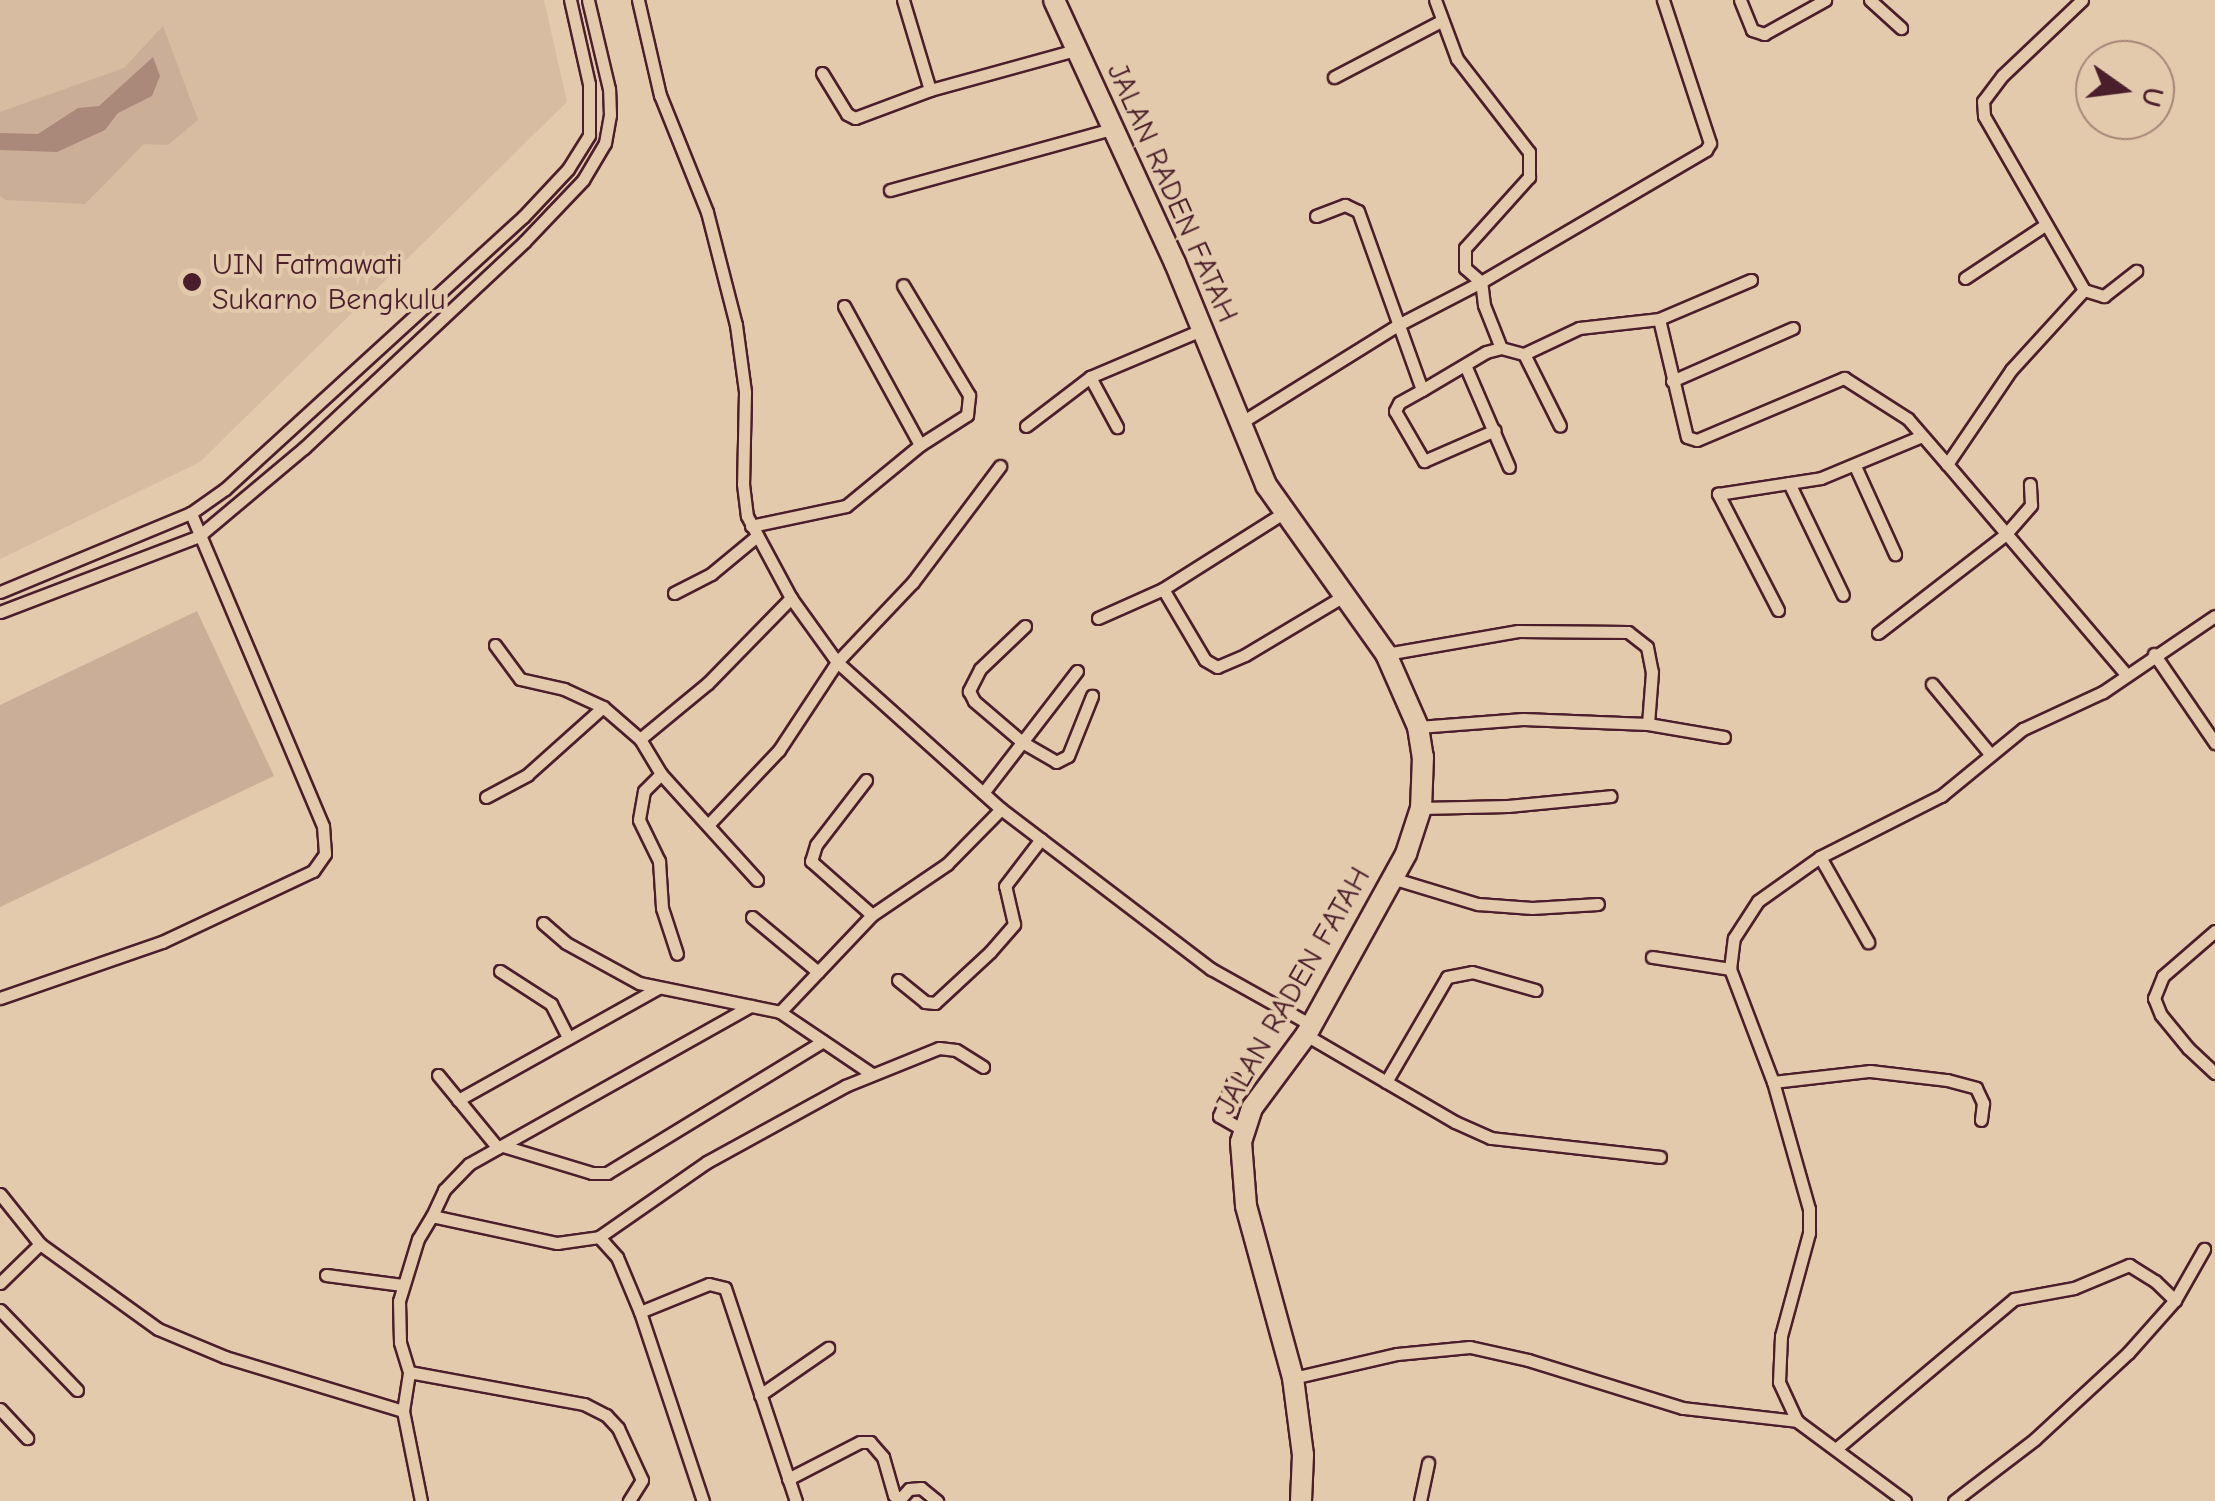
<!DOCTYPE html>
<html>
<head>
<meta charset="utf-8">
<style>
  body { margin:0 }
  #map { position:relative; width:2215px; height:1501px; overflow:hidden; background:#e4caac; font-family:"Comic Neue",sans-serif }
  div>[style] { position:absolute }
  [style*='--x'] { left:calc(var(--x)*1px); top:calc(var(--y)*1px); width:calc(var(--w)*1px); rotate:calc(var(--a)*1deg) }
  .built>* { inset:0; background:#d7bca1 }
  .green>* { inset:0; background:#cbae97 }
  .water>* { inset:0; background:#aa897b }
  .roads { filter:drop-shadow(2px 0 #4a1f2b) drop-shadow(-2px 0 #4a1f2b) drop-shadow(0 2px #4a1f2b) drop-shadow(0 -2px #4a1f2b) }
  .street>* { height:11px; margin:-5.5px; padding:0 5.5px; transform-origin:5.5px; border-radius:5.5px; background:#e4caac }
  .highway>* { height:20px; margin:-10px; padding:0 10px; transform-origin:10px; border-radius:10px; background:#e4caac }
  .dots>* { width:28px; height:28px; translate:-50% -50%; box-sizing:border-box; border:5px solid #e4caac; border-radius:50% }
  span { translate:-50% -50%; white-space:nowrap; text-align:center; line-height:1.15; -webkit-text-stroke:8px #e4caac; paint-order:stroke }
  .street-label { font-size:30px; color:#4a1f2b }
  .poi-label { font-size:30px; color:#4a1f2b }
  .left { translate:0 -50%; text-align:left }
  .north { position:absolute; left:2075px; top:40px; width:100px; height:100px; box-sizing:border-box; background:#e4caac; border:2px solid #a68678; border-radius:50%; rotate:104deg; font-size:28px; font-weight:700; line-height:40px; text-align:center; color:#4a1f2b }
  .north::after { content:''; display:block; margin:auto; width:35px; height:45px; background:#4a1f2b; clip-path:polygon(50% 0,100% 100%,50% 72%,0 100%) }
</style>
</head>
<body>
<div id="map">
  <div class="built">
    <i style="clip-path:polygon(0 0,544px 0,567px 102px,200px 462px,0 559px)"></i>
  </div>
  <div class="green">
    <i style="clip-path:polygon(163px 26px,198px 120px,168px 145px,144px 144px,85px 204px,6px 200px,0 196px,0 112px,124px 68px)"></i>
    <i style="clip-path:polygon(197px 611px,274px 776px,0 907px,0 705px)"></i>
  </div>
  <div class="water">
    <i style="clip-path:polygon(153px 57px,160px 76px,152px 96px,118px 113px,105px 130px,57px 152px,0 150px,0 133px,38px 134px,78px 108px,99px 106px)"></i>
  </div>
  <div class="roads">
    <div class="street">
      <i style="--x:638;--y:0;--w:98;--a:77"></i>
      <i style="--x:660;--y:95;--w:126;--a:68.1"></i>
      <i style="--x:707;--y:212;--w:117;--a:75.6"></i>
      <i style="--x:736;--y:325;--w:68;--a:82.3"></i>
      <i style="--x:745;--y:392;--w:92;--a:91.2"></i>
      <i style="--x:743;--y:484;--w:32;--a:83"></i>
      <i style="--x:747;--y:516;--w:93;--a:61.8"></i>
      <i style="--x:791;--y:598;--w:79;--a:54.3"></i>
      <i style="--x:837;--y:662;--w:220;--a:41.9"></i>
      <i style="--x:1001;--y:809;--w:264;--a:37.3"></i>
      <i style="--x:1211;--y:969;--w:115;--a:29.2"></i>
      <i style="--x:903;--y:0;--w:94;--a:73.3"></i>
      <i style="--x:1740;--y:0;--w:32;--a:68"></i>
      <i style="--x:1752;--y:30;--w:13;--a:18"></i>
      <i style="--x:1764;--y:34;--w:70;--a:-29.1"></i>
      <i style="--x:1870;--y:0;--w:42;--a:42.1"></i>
      <i style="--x:2082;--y:0;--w:110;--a:136.5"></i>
      <i style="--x:2002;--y:76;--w:31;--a:127"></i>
      <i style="--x:1983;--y:101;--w:15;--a:86"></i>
      <i style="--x:1984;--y:116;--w:201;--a:60.1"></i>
      <i style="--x:2084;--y:290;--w:21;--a:17"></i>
      <i style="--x:2104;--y:296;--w:41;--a:-38"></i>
      <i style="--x:822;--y:73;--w:48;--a:58.6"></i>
      <i style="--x:847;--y:114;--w:9;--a:27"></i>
      <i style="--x:855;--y:118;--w:80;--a:-20.5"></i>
      <i style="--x:930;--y:90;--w:150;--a:-15.4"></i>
      <i style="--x:1334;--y:77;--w:121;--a:-27.6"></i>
      <i style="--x:890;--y:190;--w:230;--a:-15.4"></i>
      <i style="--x:1316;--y:216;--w:31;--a:-21"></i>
      <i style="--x:1345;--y:205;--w:14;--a:25"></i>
      <i style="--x:1358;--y:211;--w:190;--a:70.3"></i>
      <i style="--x:1422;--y:390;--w:74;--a:-30.7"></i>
      <i style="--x:1486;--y:352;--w:16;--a:-15"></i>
      <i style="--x:1501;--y:348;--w:24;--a:15"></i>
      <i style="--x:1524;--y:354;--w:61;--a:-25.3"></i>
      <i style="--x:1579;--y:328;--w:81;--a:-6.4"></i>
      <i style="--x:1659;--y:319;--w:100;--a:-23"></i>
      <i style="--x:1965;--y:278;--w:96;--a:-33.5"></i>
      <i style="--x:2084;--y:290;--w:108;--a:132.4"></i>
      <i style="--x:2011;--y:370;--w:114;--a:124.2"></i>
      <i style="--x:1947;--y:464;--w:276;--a:49.6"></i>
      <i style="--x:844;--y:306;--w:158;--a:61.3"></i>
      <i style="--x:1659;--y:319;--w:121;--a:76.7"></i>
      <i style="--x:1687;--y:437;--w:10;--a:17"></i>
      <i style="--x:1697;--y:440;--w:160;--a:-22.9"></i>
      <i style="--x:1844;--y:378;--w:76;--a:32.6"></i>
      <i style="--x:1908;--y:419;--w:60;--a:49.1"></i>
      <i style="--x:1501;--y:348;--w:46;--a:-111.6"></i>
      <i style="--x:1484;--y:305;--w:23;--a:-97"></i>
      <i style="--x:1481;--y:282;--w:261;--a:-30.4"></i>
      <i style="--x:1706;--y:150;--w:8;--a:-60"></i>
      <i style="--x:1710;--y:143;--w:151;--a:-108.2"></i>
      <i style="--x:1524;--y:354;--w:80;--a:63.4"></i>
      <i style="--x:1465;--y:365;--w:111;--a:66.7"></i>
      <i style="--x:1090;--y:377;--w:57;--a:61.6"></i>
      <i style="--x:1672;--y:381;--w:132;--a:-23.7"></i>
      <i style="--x:1422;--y:390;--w:26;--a:151"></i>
      <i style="--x:1399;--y:403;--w:9;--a:117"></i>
      <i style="--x:1395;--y:411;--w:58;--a:59.9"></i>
      <i style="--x:1424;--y:461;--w:77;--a:-23.6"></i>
      <i style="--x:1242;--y:422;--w:181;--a:-31.9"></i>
      <i style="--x:1396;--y:326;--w:96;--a:-27.4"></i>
      <i style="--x:1481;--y:282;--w:21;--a:-139"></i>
      <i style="--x:1465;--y:268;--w:20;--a:-90"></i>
      <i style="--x:1465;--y:248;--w:96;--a:-48"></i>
      <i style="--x:1529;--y:177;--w:25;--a:-90"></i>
      <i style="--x:1529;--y:152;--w:118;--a:-127.7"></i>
      <i style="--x:1457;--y:59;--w:63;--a:-110.4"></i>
      <i style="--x:1026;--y:426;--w:81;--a:-37.4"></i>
      <i style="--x:1090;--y:377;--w:121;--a:-22.9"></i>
      <i style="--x:1855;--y:466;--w:97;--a:65.6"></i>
      <i style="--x:1789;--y:483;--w:124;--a:64.3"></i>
      <i style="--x:751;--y:526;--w:97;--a:-11.9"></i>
      <i style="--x:846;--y:506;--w:96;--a:-39.5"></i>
      <i style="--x:920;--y:445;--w:56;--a:-32.6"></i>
      <i style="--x:967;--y:415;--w:20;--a:-84"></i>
      <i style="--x:969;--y:395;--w:128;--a:-121"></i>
      <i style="--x:1163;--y:589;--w:82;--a:59.4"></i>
      <i style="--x:1205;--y:660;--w:14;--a:30"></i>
      <i style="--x:1217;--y:667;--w:30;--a:-23"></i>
      <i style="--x:1245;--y:655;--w:113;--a:-30.9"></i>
      <i style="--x:0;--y:592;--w:207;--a:-22.5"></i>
      <i style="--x:191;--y:513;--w:42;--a:-35.2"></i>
      <i style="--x:225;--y:489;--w:403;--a:-42.4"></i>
      <i style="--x:523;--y:217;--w:66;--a:-46.8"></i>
      <i style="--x:568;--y:169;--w:40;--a:-58"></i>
      <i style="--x:589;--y:135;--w:51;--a:-90"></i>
      <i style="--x:589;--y:84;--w:86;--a:-102.7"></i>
      <i style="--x:674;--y:593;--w:42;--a:-27.2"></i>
      <i style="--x:711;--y:574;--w:60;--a:-39.6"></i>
      <i style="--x:1778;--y:610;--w:131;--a:-117.3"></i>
      <i style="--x:1718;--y:494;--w:104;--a:-8.8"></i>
      <i style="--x:1821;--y:478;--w:109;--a:-22.6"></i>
      <i style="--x:0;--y:612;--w:213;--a:-20.9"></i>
      <i style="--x:199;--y:536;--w:137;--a:-40"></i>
      <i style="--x:304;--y:448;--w:301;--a:-43.1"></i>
      <i style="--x:524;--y:242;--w:86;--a:-46.4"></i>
      <i style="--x:583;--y:180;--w:43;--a:-59.3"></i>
      <i style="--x:605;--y:143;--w:28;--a:-80"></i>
      <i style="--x:610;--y:115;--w:26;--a:-92"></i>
      <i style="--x:609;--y:89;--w:91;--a:-103.3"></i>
      <i style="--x:1098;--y:618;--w:71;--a:-24"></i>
      <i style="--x:1163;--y:589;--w:142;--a:-32.3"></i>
      <i style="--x:1025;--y:626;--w:62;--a:136.3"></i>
      <i style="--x:980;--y:669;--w:25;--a:117"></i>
      <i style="--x:969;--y:691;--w:11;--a:63"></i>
      <i style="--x:974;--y:701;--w:63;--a:40.5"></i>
      <i style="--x:1022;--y:742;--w:39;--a:30"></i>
      <i style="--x:1056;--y:762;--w:13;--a:-27"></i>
      <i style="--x:1068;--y:756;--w:65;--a:-68.2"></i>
      <i style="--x:1878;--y:633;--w:160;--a:-37.7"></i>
      <i style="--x:2005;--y:535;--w:40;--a:-49"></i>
      <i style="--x:2031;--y:505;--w:21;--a:-93"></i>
      <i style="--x:495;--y:645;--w:42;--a:53.7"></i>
      <i style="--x:520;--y:679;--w:45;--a:12.8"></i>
      <i style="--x:564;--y:689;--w:43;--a:24.8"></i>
      <i style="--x:603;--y:707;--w:49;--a:40.9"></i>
      <i style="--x:640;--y:739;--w:88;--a:-39.5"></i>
      <i style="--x:708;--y:683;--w:119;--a:-45.7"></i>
      <i style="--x:1386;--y:654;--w:134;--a:-9.9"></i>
      <i style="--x:1518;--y:631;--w:110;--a:0.5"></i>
      <i style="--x:1628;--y:632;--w:24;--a:38"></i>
      <i style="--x:1647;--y:647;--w:25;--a:79"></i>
      <i style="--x:1652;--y:672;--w:52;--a:94.4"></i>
      <i style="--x:2154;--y:654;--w:108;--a:55.6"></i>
      <i style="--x:1932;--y:684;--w:92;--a:50.3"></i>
      <i style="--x:1418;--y:727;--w:105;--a:-4.4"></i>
      <i style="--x:1523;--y:719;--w:125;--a:2.3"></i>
      <i style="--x:1648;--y:724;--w:77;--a:9.7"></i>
      <i style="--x:640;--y:739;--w:41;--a:59"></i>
      <i style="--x:661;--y:774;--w:143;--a:47.8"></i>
      <i style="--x:661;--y:774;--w:24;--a:135"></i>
      <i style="--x:644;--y:791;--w:29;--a:100"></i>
      <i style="--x:639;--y:820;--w:46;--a:64"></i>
      <i style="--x:659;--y:861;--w:47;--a:86.3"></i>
      <i style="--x:662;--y:908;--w:48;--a:71.9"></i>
      <i style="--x:866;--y:780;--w:82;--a:127.6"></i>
      <i style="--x:816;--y:845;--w:17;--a:107"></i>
      <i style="--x:811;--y:861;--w:81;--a:41.5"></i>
      <i style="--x:983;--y:793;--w:154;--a:-52.4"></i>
      <i style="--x:486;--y:797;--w:47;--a:-28.2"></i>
      <i style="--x:527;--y:775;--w:102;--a:-41.8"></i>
      <i style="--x:1421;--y:808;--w:87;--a:-1.3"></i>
      <i style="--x:1508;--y:806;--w:103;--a:-5.5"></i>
      <i style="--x:708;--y:825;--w:103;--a:-46.6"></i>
      <i style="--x:779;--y:750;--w:105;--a:-56.6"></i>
      <i style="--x:837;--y:662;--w:110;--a:-46.5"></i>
      <i style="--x:913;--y:582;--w:145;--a:-53.1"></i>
      <i style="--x:1820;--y:857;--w:98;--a:60.5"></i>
      <i style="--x:1395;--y:879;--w:87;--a:16.8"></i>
      <i style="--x:1478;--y:904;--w:54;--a:4.2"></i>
      <i style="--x:1532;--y:908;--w:66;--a:-3.5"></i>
      <i style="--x:752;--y:917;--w:86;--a:39.8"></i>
      <i style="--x:543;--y:923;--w:30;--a:41"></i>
      <i style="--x:566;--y:943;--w:83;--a:28.7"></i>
      <i style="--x:639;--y:983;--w:144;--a:11.6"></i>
      <i style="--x:780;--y:1012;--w:111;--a:34"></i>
      <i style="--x:2215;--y:931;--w:69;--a:139.1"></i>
      <i style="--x:2163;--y:976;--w:24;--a:112"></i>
      <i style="--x:2154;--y:998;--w:18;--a:68"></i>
      <i style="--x:2161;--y:1015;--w:43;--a:50.7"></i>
      <i style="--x:2188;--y:1048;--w:37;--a:43"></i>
      <i style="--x:1652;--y:957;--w:79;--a:8.7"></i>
      <i style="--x:500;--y:971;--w:61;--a:32.9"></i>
      <i style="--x:551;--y:1004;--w:38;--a:63"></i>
      <i style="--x:898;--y:980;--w:35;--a:39"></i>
      <i style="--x:925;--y:1002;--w:10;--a:6"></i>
      <i style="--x:935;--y:1003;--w:75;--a:-42.8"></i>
      <i style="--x:990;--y:952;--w:37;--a:-49"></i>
      <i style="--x:1014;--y:924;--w:39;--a:-103"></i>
      <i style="--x:1005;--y:886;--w:59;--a:-52.5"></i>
      <i style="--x:0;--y:998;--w:171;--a:-19.1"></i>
      <i style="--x:162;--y:942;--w:167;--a:-25.2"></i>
      <i style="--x:313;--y:871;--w:21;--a:-55"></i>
      <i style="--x:325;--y:854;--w:28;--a:-94"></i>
      <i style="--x:323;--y:826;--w:340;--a:-112.9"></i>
      <i style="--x:780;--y:1012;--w:134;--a:-46.5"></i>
      <i style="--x:872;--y:915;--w:91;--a:-34.2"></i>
      <i style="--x:947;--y:864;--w:77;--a:-45.5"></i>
      <i style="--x:1306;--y:1035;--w:173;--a:30.3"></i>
      <i style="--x:1455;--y:1122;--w:39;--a:24"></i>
      <i style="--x:1491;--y:1138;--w:170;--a:6.4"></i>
      <i style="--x:438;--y:1075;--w:94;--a:50.6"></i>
      <i style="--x:1234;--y:1079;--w:40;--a:112"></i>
      <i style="--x:1219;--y:1116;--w:28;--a:30"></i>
      <i style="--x:1386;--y:1082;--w:121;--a:-59.8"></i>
      <i style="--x:1447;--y:977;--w:25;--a:-11"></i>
      <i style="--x:1472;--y:972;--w:66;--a:15.9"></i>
      <i style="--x:1773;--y:1082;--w:98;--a:-6.5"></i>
      <i style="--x:1870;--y:1071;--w:78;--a:6.7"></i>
      <i style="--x:1947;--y:1080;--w:30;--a:15"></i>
      <i style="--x:1976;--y:1088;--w:17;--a:65"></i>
      <i style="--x:1983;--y:1103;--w:17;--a:97"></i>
      <i style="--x:458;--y:1100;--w:229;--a:-29.2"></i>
      <i style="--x:503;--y:1146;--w:93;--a:16.9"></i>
      <i style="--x:592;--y:1173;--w:15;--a:0"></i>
      <i style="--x:607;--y:1173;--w:253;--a:-31.4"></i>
      <i style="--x:0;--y:1194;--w:64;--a:51.3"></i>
      <i style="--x:40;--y:1244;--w:145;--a:35.8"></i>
      <i style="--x:158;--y:1329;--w:73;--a:22.7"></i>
      <i style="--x:225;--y:1357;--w:186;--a:16.9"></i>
      <i style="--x:403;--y:1411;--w:92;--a:78.7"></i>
      <i style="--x:432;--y:1216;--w:29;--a:-65"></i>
      <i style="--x:444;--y:1190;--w:36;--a:-46"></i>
      <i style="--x:469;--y:1164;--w:323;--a:-29.3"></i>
      <i style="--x:599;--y:1237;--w:131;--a:-34.8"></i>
      <i style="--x:707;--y:1162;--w:158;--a:-28.8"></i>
      <i style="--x:845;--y:1086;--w:101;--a:-22"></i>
      <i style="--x:939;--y:1048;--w:17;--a:7"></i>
      <i style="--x:956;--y:1050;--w:32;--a:32"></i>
      <i style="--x:326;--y:1275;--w:77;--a:7.5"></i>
      <i style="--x:0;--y:1283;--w:56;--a:-44.3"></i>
      <i style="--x:0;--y:1310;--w:111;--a:46.1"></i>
      <i style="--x:640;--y:1312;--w:74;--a:-22.1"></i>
      <i style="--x:709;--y:1284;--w:16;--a:14"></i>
      <i style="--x:725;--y:1288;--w:225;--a:71.6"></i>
      <i style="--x:409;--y:1372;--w:178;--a:10.4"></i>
      <i style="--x:584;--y:1404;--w:25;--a:27"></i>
      <i style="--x:606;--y:1415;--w:18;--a:47"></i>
      <i style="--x:618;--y:1428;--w:57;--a:65.2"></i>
      <i style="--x:642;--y:1480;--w:25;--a:122"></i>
      <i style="--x:1293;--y:1378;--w:107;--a:-13"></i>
      <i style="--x:1397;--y:1354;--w:73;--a:-5.5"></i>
      <i style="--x:1470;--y:1347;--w:59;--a:12.6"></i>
      <i style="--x:1528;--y:1360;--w:162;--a:17.2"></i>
      <i style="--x:1683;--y:1408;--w:115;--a:6.5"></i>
      <i style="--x:760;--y:1395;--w:83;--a:-34.7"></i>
      <i style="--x:0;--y:1409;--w:40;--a:47"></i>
      <i style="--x:403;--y:1411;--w:39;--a:-81"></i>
      <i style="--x:409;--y:1372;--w:31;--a:-107"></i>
      <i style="--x:400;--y:1342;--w:41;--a:-91.4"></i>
      <i style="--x:399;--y:1301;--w:65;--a:-73"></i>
      <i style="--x:418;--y:1239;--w:27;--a:-59"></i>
      <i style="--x:432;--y:1216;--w:128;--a:12.2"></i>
      <i style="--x:557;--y:1243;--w:42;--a:-8.1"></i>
      <i style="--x:599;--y:1237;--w:27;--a:48"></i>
      <i style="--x:617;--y:1257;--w:60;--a:67.3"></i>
      <i style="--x:640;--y:1312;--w:199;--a:71.6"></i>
      <i style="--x:1837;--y:1448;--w:231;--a:-40.1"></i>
      <i style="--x:2014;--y:1299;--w:61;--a:-10.4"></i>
      <i style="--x:2074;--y:1288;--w:60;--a:-22.7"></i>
      <i style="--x:2129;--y:1265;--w:31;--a:32"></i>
      <i style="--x:2155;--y:1281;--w:28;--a:44"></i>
      <i style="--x:788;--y:1479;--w:81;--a:-27.2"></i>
      <i style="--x:860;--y:1442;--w:10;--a:0"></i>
      <i style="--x:870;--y:1442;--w:20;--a:49"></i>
      <i style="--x:883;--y:1457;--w:40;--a:74"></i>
      <i style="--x:894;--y:1495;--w:7;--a:34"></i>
      <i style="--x:900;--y:1499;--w:13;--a:-48"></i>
      <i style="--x:909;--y:1489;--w:12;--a:-5"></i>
      <i style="--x:921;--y:1488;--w:21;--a:39"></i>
      <i style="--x:1420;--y:1501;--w:39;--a:-78"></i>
      <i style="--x:1905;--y:1501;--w:134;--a:-143.5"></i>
      <i style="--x:1797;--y:1421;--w:43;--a:-114.8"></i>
      <i style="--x:1779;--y:1382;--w:46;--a:-87.5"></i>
      <i style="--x:1781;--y:1336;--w:107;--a:-74.8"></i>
      <i style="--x:1809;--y:1233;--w:24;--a:-90"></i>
      <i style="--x:1809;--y:1209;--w:132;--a:-105.8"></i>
      <i style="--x:1773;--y:1082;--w:121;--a:-110.8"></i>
      <i style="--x:1730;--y:969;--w:31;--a:-83"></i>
      <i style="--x:1734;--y:938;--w:44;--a:-57"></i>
      <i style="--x:1758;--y:901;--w:76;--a:-35.4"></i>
      <i style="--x:1820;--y:857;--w:136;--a:-26.8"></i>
      <i style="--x:1941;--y:796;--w:106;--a:-39.3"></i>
      <i style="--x:2023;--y:729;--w:88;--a:-24.8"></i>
      <i style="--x:2103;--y:692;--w:135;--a:-34.2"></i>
      <i style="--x:1954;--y:1501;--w:102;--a:-37.4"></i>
      <i style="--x:2035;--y:1439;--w:127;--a:-42.8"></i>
      <i style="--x:2128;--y:1353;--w:71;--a:-48.4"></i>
      <i style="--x:2175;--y:1300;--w:59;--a:-60.4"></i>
    </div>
    <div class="highway">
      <i style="--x:1054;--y:0;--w:289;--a:65.3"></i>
      <i style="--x:1175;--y:263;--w:240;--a:67.7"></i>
      <i style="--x:1266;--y:485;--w:207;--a:54.6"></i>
      <i style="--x:1386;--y:654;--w:80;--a:66.3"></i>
      <i style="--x:1418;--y:727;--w:30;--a:81"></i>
      <i style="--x:1423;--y:757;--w:51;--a:92.2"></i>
      <i style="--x:1421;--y:808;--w:48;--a:108.1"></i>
      <i style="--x:1406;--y:854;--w:207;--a:118.9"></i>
      <i style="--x:1306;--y:1035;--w:91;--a:126.5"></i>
      <i style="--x:1252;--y:1108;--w:36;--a:108"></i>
      <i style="--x:1241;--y:1142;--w:64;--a:85.5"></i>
      <i style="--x:1246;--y:1206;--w:178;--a:74.7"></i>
      <i style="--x:1293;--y:1378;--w:78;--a:82.6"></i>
      <i style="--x:1303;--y:1455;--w:46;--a:92.5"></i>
    </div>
  </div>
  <div class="dots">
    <i style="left:192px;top:282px;background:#4a1f2b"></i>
  </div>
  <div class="street-label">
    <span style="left:1172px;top:193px;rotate:66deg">JALAN RADEN FATAH</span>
    <span style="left:1293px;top:991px;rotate:-60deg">JALAN RADEN FATAH</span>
  </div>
  <div class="poi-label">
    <span class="left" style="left:212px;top:282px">UIN Fatmawati<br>Sukarno Bengkulu</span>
  </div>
  <div class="north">U</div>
</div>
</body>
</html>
